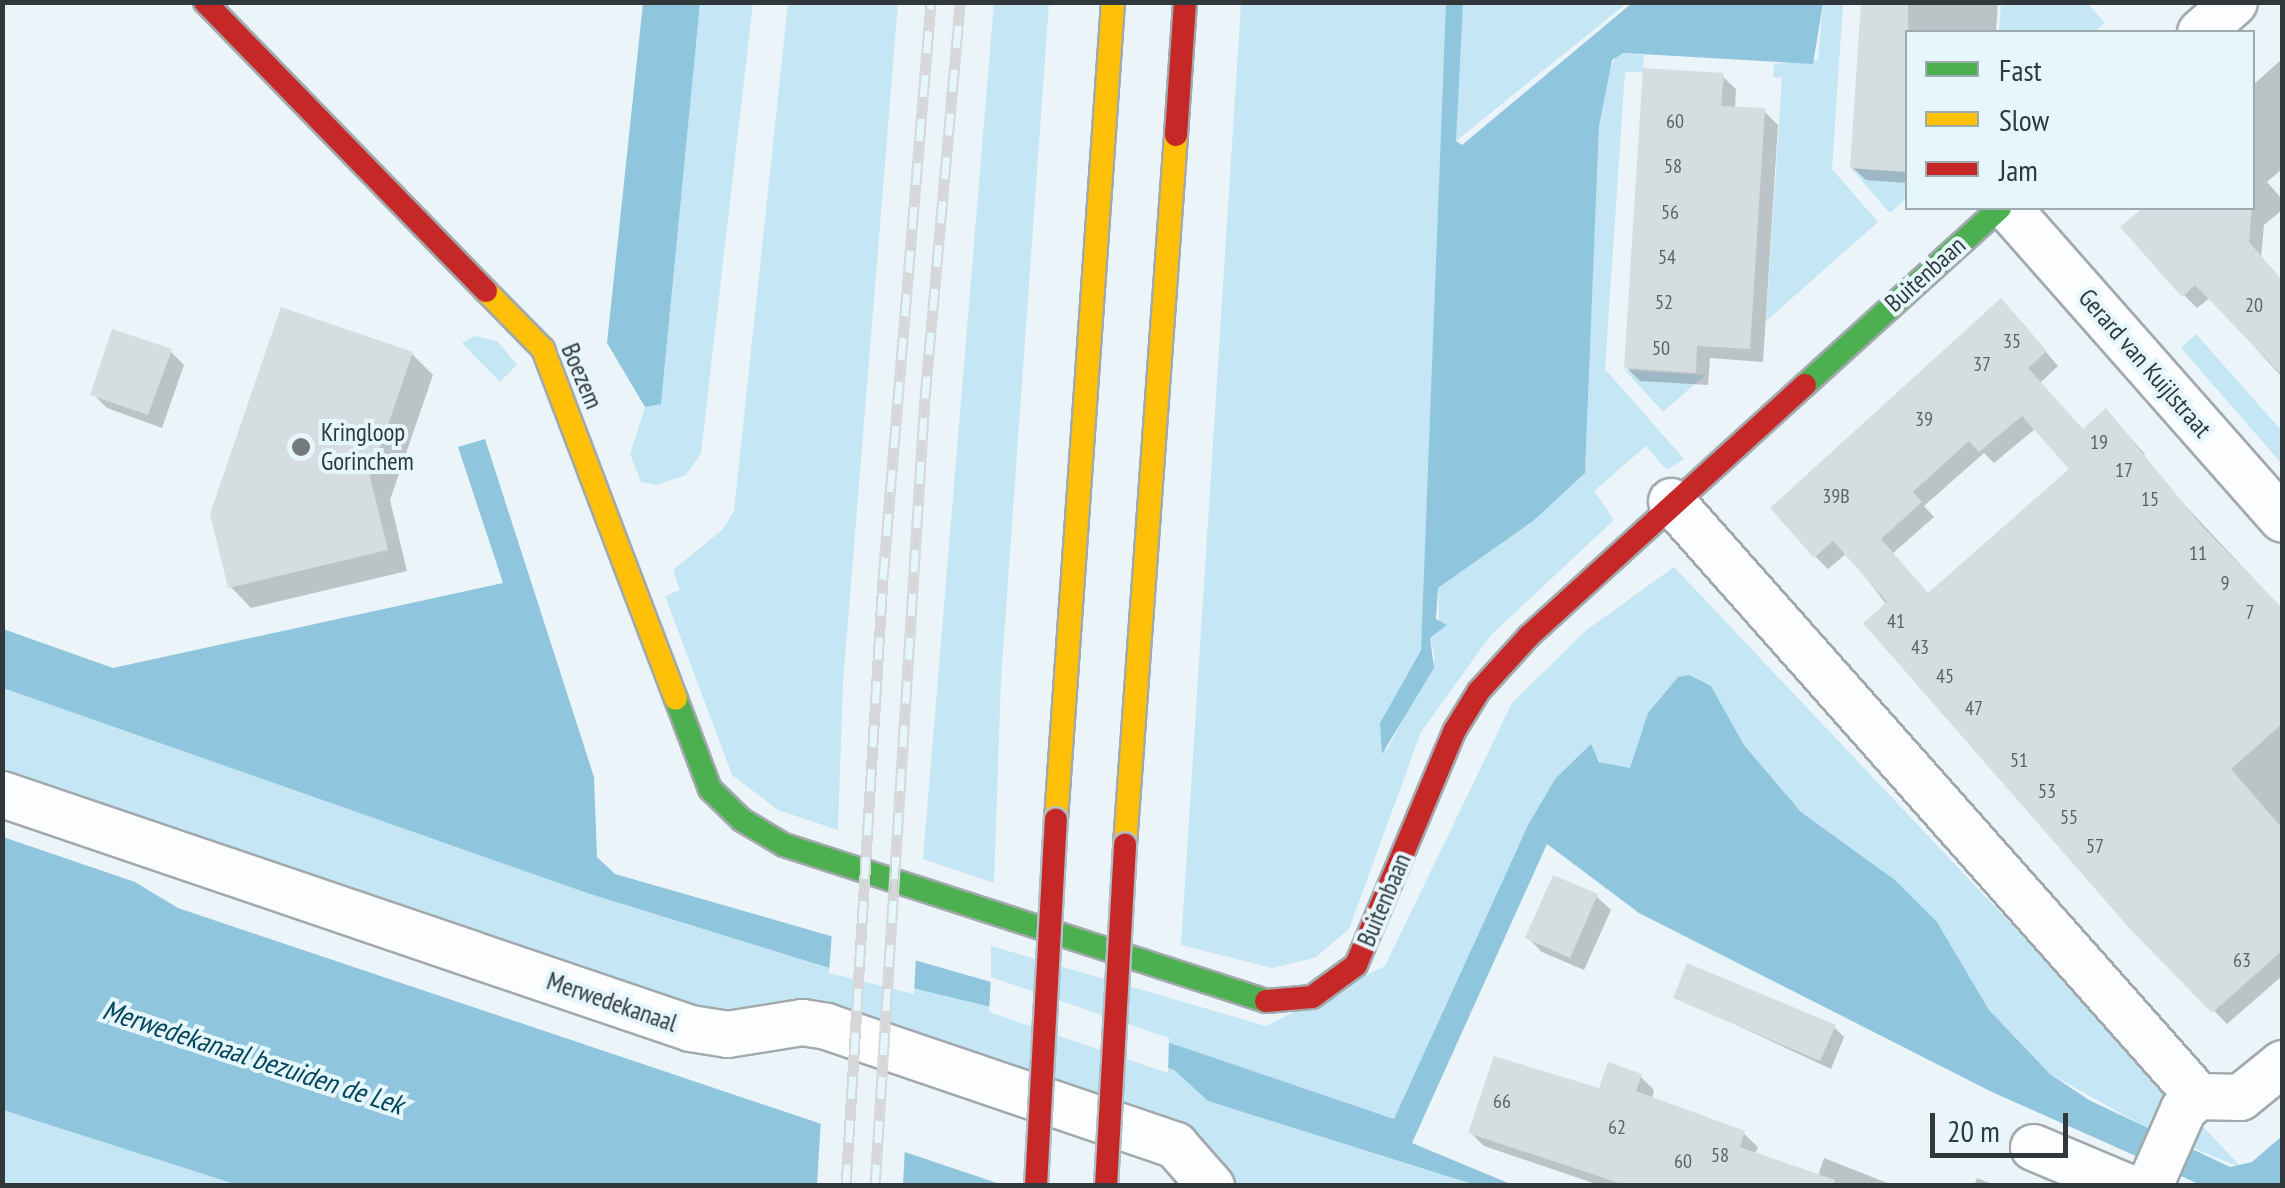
<!DOCTYPE html>
<html>
<head>
<meta charset="utf-8">
<style>
  body { margin:0 }
  #map { position:relative; width:2285px; height:1188px; overflow:hidden; background:#ebf4f8; font-family:"PT Sans Narrow",sans-serif }
  div>[style] { position:absolute }
  [style*='--x'] { left:calc(var(--x)*1px); top:calc(var(--y)*1px); width:calc(var(--w)*1px); rotate:calc(var(--a)*1deg) }
  .green>* { inset:0; background:#c5e7f5 }
  .water>* { inset:0; background:#90c6dd }
  .pier>* { inset:0; background:#ebf4f8 }
  .shadow>* { inset:0; background:#0003 }
  .building>* { inset:0; background:#d5dde1 }
  .roads { filter:drop-shadow(2px 0 #a2a9ad) drop-shadow(-2px 0 #a2a9ad) drop-shadow(0 2px #a2a9ad) drop-shadow(0 -2px #a2a9ad) }
  .street>* { height:45px; margin:-22.5px; padding:0 22.5px; transform-origin:22.5px; border-radius:22.5px; background:#fcfdfe }
  .fast>* { height:22px; margin:-11px; padding:0 11px; transform-origin:11px; border-radius:11px; background:#4caf50 }
  .slow>* { height:22px; margin:-11px; padding:0 11px; transform-origin:11px; border-radius:11px; background:#ffc107 }
  .jam>* { height:22px; margin:-11px; padding:0 11px; transform-origin:11px; border-radius:11px; background:#c62828 }
  .rail>* { height:11px; margin-top:-5.5px; transform-origin:0; background:repeating-linear-gradient(90deg,#e6f6fd 0 22px,#d5d7d9 0 44px); box-sizing:border-box; border-block:2px solid #d5d7d9 }
  .bridges { filter:drop-shadow(2px 0 #b0bfc5) drop-shadow(-2px 0 #b0bfc5) drop-shadow(0 2px #b0bfc5) drop-shadow(0 -2px #b0bfc5) }
  .jam-bridge>* { height:22px; margin:-11px; padding:0 11px; transform-origin:11px; border-radius:11px; background:#c62828 }
  .dots>* { width:28px; height:28px; translate:-50% -50%; box-sizing:border-box; border:5px solid #e6f6fd; border-radius:50% }
  span { translate:-50% -50%; white-space:nowrap; text-align:center; line-height:1.15; -webkit-text-stroke:8px #e6f6fd; paint-order:stroke }
  .number-label { font-size:20px; color:#5a6265 }
  .number-label span { -webkit-text-stroke-width:0 }
  .street-label { font-size:25px; color:#30383b }
  .poi-label { font-size:25px; color:#30383b }
  .left { translate:0 -50%; text-align:left }
  .water-label { font-size:28px; color:#00455a; font-style:italic }
  .frame { position:absolute; inset:0; border:5px solid #30383b; pointer-events:none }
  .legend { position:absolute; left:1905px; top:30px; width:350px; height:180px; box-sizing:border-box; background:#e6f6fd; border:2px solid #9daaaf; margin:0; padding:12px 18px; list-style:none; font-size:30px; color:#30383b }
  .legend li { display:flex; align-items:center; gap:20px; height:50px }
  .legend b { width:50px; border:2px solid #9daaaf }
  .scale { position:absolute; left:1930px; top:1113px; width:138px; height:45px; box-sizing:border-box; border:5px solid #30383b; border-top:0; padding-left:12px; font-size:30px; line-height:35px; white-space:nowrap; color:#30383b; -webkit-text-stroke:8px #e6f6fd; paint-order:stroke }
</style>
</head>
<body>
<div id="map">
  <div class="green">
    <i style="clip-path:polygon(700px 3px,753px 3px,701px 453px,686px 475px,657px 485px,641px 482px,630px 454px,645px 407px,661px 403px)"></i>
    <i style="clip-path:polygon(788px 3px,898px 3px,843px 682px,838px 830px,778px 810px,732px 775px,665px 596px,680px 590px,673px 570px,722px 530px,734px 511px)"></i>
    <i style="clip-path:polygon(994px 3px,1049px 3px,1001px 679px,994px 883px,923px 859px)"></i>
    <i style="clip-path:polygon(1241px 3px,1627px 3px,1456px 141px,1421px 650px,1386px 712px,1386px 752px,1435px 658px,1430px 638px,1439px 623px,1438px 588px,1533px 521px,1585px 470px,1599px 126px,1602px 88px,1617px 53px,1644px 55px,1643px 72px,1625px 72px,1605px 369px,1684px 459px,1667px 470px,1646px 446px,1594px 491px,1614px 520px,1491px 635px,1421px 732px,1349px 929px,1315px 958px,1272px 968px,1181px 945px)"></i>
    <i style="clip-path:polygon(1823px 3px,1843px 3px,1832px 169px,1878px 222px,1766px 321px,1782px 78px,1773px 77px,1774px 64px,1818px 59px)"></i>
    <i style="clip-path:polygon(2001px 3px,2087px 3px,2105px 23px,2094px 32px,1999px 32px)"></i>
    <i style="clip-path:polygon(1851px 168px,1907px 172px,1907px 197px,1890px 213px)"></i>
    <i style="clip-path:polygon(2196px 334px,2282px 431px,2282px 464px,2181px 348px)"></i>
    <i style="clip-path:polygon(474px 336px,497px 341px,517px 365px,500px 382px,462px 343px)"></i>
    <i style="clip-path:polygon(1625px 370px,1705px 375px,1663px 412px)"></i>
    <i style="clip-path:polygon(1674px 567px,2242px 1168px,2156px 1133px,2050px 1074px,1989px 1010px,1937px 922px,1895px 880px,1801px 812px,1744px 745px,1711px 686px,1678px 677px,1653px 707px,1630px 768px,1606px 766px,1587px 750px,1555px 779px,1528px 825px,1394px 1119px,991px 982px,991px 946px,1266px 1026px,1385px 966px,1512px 703px,1585px 631px)"></i>
    <i style="clip-path:polygon(3px 688px,590px 894px,826px 967px,999px 1009px,1174px 1070px,1208px 1101px,1474px 1185px,1225px 1185px,1172px 1130px,695px 1018px,3px 777px)"></i>
    <i style="clip-path:polygon(2px 1110px,86px 1134px,238px 1185px,3px 1185px)"></i>
  </div>
  <div class="water">
    <i style="clip-path:polygon(643px 3px,700px 3px,661px 404px,645px 407px,607px 343px)"></i>
    <i style="clip-path:polygon(1446px 3px,1463px 3px,1456px 141px,1462px 145px,1632px 3px,1823px 3px,1813px 64px,1623px 53px,1612px 60px,1599px 126px,1585px 473px,1533px 521px,1438px 588px,1436px 619px,1447px 625px,1430px 638px,1434px 668px,1382px 754px,1380px 723px,1421px 650px)"></i>
    <i style="clip-path:polygon(485px 439px,594px 777px,597px 857px,615px 874px,991px 982px,1394px 1119px,1528px 825px,1555px 779px,1591px 744px,1599px 762px,1630px 768px,1648px 713px,1678px 677px,1689px 675px,1711px 686px,1744px 745px,1801px 812px,1895px 880px,1937px 922px,1989px 1010px,2050px 1074px,2089px 1100px,2230px 1167px,2252px 1162px,2282px 1136px,2282px 1185px,2201px 1185px,1992px 1092px,1639px 913px,1547px 844px,1412px 1143px,1513px 1185px,1475px 1185px,1208px 1101px,1174px 1070px,999px 1009px,826px 967px,590px 894px,3px 688px,3px 629px,113px 668px,503px 583px,458px 447px)"></i>
    <i style="clip-path:polygon(3px 837px,135px 882px,178px 908px,1003px 1185px,238px 1185px,3px 1110px)"></i>
  </div>
  <div class="pier">
    <i style="clip-path:polygon(832px 931px,916px 956px,914px 994px,829px 973px)"></i>
    <i style="clip-path:polygon(991px 977px,1169px 1038px,1168px 1073px,989px 1012px)"></i>
    <i style="clip-path:polygon(821px 1119px,905px 1147px,903px 1185px,817px 1185px)"></i>
  </div>
  <div class="shadow">
    <i style="clip-path:polygon(1863px 2px,1998px 2px,1996px 32px,1908px 32px,1908px 183px,1866px 180px,1852px 167px)"></i>
    <i style="clip-path:polygon(2282px 59px,2282px 169px,2267px 182px,2282px 199px,2282px 210px,2264px 225px,2261px 258px,2282px 282px,2282px 377px,2210px 298px,2197px 308px,2184px 295px,2138px 208px,2252px 208px,2252px 86px)"></i>
    <i style="clip-path:polygon(1722px 76px,1736px 89px,1735px 109px,1764px 111px,1778px 125px,1763px 362px,1710px 358px,1708px 385px,1640px 381px,1626px 367px)"></i>
    <i style="clip-path:polygon(evenodd,2014px 315px,2058px 366px,2040px 383px,2084px 431px,2119px 425px,2145px 454px,2140px 457px,2280px 607px,2282px 976px,2227px 1024px,2133px 928px,1847px 553px,1828px 569px,1815px 556px,2014px 315px,2036px 428px,2072px 470px,1929px 595px,1892px 554px,1934px 517px,1924px 506px,1984px 453px,1994px 463px,2036px 428px)"></i>
    <i style="clip-path:polygon(170px 351px,184px 365px,162px 428px,107px 408px,93px 394px)"></i>
    <i style="clip-path:polygon(412px 354px,433px 375px,390px 500px,407px 571px,251px 608px,231px 587px)"></i>
    <i style="clip-path:polygon(1596px 896px,1611px 910px,1584px 970px,1542px 952px,1528px 938px)"></i>
    <i style="clip-path:polygon(1676px 997px,1834px 1027px,1844px 1037px,1831px 1069px)"></i>
    <i style="clip-path:polygon(1640px 1076px,1654px 1090px,1652px 1099px,1743px 1133px,1758px 1147px,1755px 1154px,1818px 1176px,1824px 1158px,1895px 1186px,1602px 1186px,1484px 1146px,1470px 1132px)"></i>
    <i style="clip-path:polygon(1977px 1178px,1997px 1186px,1974px 1186px)"></i>
  </div>
  <div class="building">
    <i style="clip-path:polygon(1861px 2px,1908px 2px,1908px 172px,1850px 168px)"></i>
    <i style="clip-path:polygon(1643px 68px,1724px 73px,1721px 106px,1765px 108px,1750px 349px,1697px 346px,1696px 373px,1624px 368px)"></i>
    <i style="clip-path:polygon(2143px 208px,2252px 208px,2249px 242px,2282px 280px,2282px 375px,2195px 285px,2182px 297px,2120px 227px)"></i>
    <i style="clip-path:polygon(evenodd,2001px 298px,2047px 351px,2028px 368px,2083px 429px,2106px 408px,2201px 525px,2282px 608px,2282px 724px,2231px 769px,2282px 828px,2282px 951px,2212px 1013px,2131px 930px,1863px 623px,1887px 602px,1833px 541px,1814px 558px,1770px 508px,2001px 298px,2022px 416px,2069px 469px,1928px 593px,1881px 539px,1922px 502px,1913px 492px,1969px 441px,1979px 452px,2022px 416px)"></i>
    <i style="clip-path:polygon(281px 307px,413px 352px,370px 477px,388px 550px,228px 588px,210px 514px)"></i>
    <i style="clip-path:polygon(112px 329px,172px 349px,148px 415px,90px 395px)"></i>
    <i style="clip-path:polygon(1553px 875px,1598px 894px,1570px 958px,1525px 938px)"></i>
    <i style="clip-path:polygon(1687px 963px,1836px 1025px,1820px 1061px,1673px 998px)"></i>
    <i style="clip-path:polygon(1494px 1056px,1599px 1088px,1608px 1062px,1642px 1074px,1636px 1091px,1745px 1131px,1740px 1147px,1835px 1180px,1834px 1186px,1628px 1186px,1468px 1133px)"></i>
  </div>
  <div class="roads">
    <div class="street">
      <i style="--x:2200;--y:32;--w:45;--a:-41.4"></i>
      <i style="--x:2008;--y:208;--w:414;--a:48.6"></i>
      <i style="--x:1671;--y:501;--w:795;--a:48.47"></i>
      <i style="--x:2198;--y:1096;--w:42;--a:1.4"></i>
      <i style="--x:2240;--y:1097;--w:54;--a:-39"></i>
      <i style="--x:2;--y:794;--w:727;--a:18.78"></i>
      <i style="--x:690;--y:1028;--w:37;--a:9"></i>
      <i style="--x:727;--y:1034;--w:76;--a:-9.1"></i>
      <i style="--x:802;--y:1022;--w:24;--a:9"></i>
      <i style="--x:826;--y:1026;--w:369;--a:18.8"></i>
      <i style="--x:1175;--y:1145;--w:55;--a:48.7"></i>
      <i style="--x:2033;--y:1147;--w:101;--a:22.8"></i>
      <i style="--x:2149;--y:1186;--w:84;--a:-66.2"></i>
      <i style="--x:2183;--y:1109;--w:20;--a:-41"></i>
    </div>
    <div class="fast">
      <i style="--x:1805;--y:385;--w:263;--a:-42.2"></i>
      <i style="--x:676;--y:699;--w:96;--a:69.3"></i>
      <i style="--x:710;--y:789;--w:45;--a:44.1"></i>
      <i style="--x:742;--y:820;--w:49;--a:30.8"></i>
      <i style="--x:784;--y:845;--w:507;--a:17.93"></i>
    </div>
    <div class="slow">
      <i style="--x:486;--y:291;--w:81;--a:45.5"></i>
      <i style="--x:543;--y:349;--w:374;--a:69.2"></i>
      <i style="--x:1056;--y:820;--w:820;--a:-86.01"></i>
      <i style="--x:1125;--y:845;--w:712;--a:-85.89"></i>
    </div>
    <div class="jam">
      <i style="--x:205;--y:2;--w:403;--a:45.8"></i>
      <i style="--x:1176;--y:135;--w:133;--a:-86.1"></i>
      <i style="--x:1266;--y:1001;--w:46;--a:-5"></i>
      <i style="--x:1312;--y:997;--w:54;--a:-36"></i>
      <i style="--x:1356;--y:965;--w:255;--a:-67.2"></i>
      <i style="--x:1455;--y:730;--w:46;--a:-58.4"></i>
      <i style="--x:1479;--y:691;--w:74;--a:-47.7"></i>
      <i style="--x:1529;--y:636;--w:373;--a:-42.3"></i>
    </div>
  </div>
  <div class="rail">
    <i style="--x:846;--y:1186;--w:608;--a:-86.51"></i>
    <i style="--x:883;--y:579;--w:579;--a:-85.24"></i>
    <i style="--x:875;--y:1186;--w:790;--a:-86.37"></i>
    <i style="--x:925;--y:398;--w:398;--a:-84.9"></i>
  </div>
  <div class="bridges">
    <div class="jam-bridge">
      <i style="--x:1036;--y:1186;--w:367;--a:-86.9"></i>
      <i style="--x:1106;--y:1186;--w:342;--a:-86.8"></i>
    </div>
  </div>
  <div class="dots">
    <i style="left:301px;top:447px;background:#717a7d"></i>
  </div>
  <div class="number-label">
    <span style="left:1675px;top:121px">60</span>
    <span style="left:1673px;top:166px">58</span>
    <span style="left:1670px;top:212px">56</span>
    <span style="left:1667px;top:257px">54</span>
    <span style="left:1664px;top:302px">52</span>
    <span style="left:2254px;top:305px">20</span>
    <span style="left:2012px;top:341px">35</span>
    <span style="left:1661px;top:348px">50</span>
    <span style="left:1982px;top:364px">37</span>
    <span style="left:1924px;top:419px">39</span>
    <span style="left:2099px;top:442px">19</span>
    <span style="left:2124px;top:470px">17</span>
    <span style="left:1836px;top:496px">39B</span>
    <span style="left:2150px;top:499px">15</span>
    <span style="left:2198px;top:553px">11</span>
    <span style="left:2225px;top:583px">9</span>
    <span style="left:2250px;top:612px">7</span>
    <span style="left:1896px;top:621px">41</span>
    <span style="left:1920px;top:647px">43</span>
    <span style="left:1945px;top:676px">45</span>
    <span style="left:1974px;top:708px">47</span>
    <span style="left:2019px;top:760px">51</span>
    <span style="left:2047px;top:791px">53</span>
    <span style="left:2069px;top:817px">55</span>
    <span style="left:2095px;top:846px">57</span>
    <span style="left:2242px;top:960px">63</span>
    <span style="left:1502px;top:1101px">66</span>
    <span style="left:1617px;top:1127px">62</span>
    <span style="left:1720px;top:1155px">58</span>
    <span style="left:1683px;top:1161px">60</span>
  </div>
  <div class="street-label">
    <span style="left:1925px;top:274px;rotate:-42deg">Buitenbaan</span>
    <span style="left:2145px;top:363px;rotate:49deg">Gerard van Kuijlstraat</span>
    <span style="left:582px;top:376px;rotate:67deg">Boezem</span>
    <span style="left:1384px;top:900px;rotate:-67deg">Buitenbaan</span>
    <span style="left:612px;top:1002px;rotate:19deg">Merwedekanaal</span>
  </div>
  <div class="poi-label">
    <span class="left" style="left:321px;top:447px">Kringloop<br>Gorinchem</span>
  </div>
  <div class="water-label">
    <span style="left:253px;top:1057px;rotate:18deg">Merwedekanaal bezuiden de Lek</span>
  </div>
  <div class="frame"></div>
  <ul class="legend">
  <li><b style="height:12px;background:#4caf50"></b>Fast</li>
  <li><b style="height:12px;background:#ffc107"></b>Slow</li>
  <li><b style="height:12px;background:#c62828"></b>Jam</li>
  </ul>
  <div class="scale">20 m</div>
</div>
</body>
</html>
